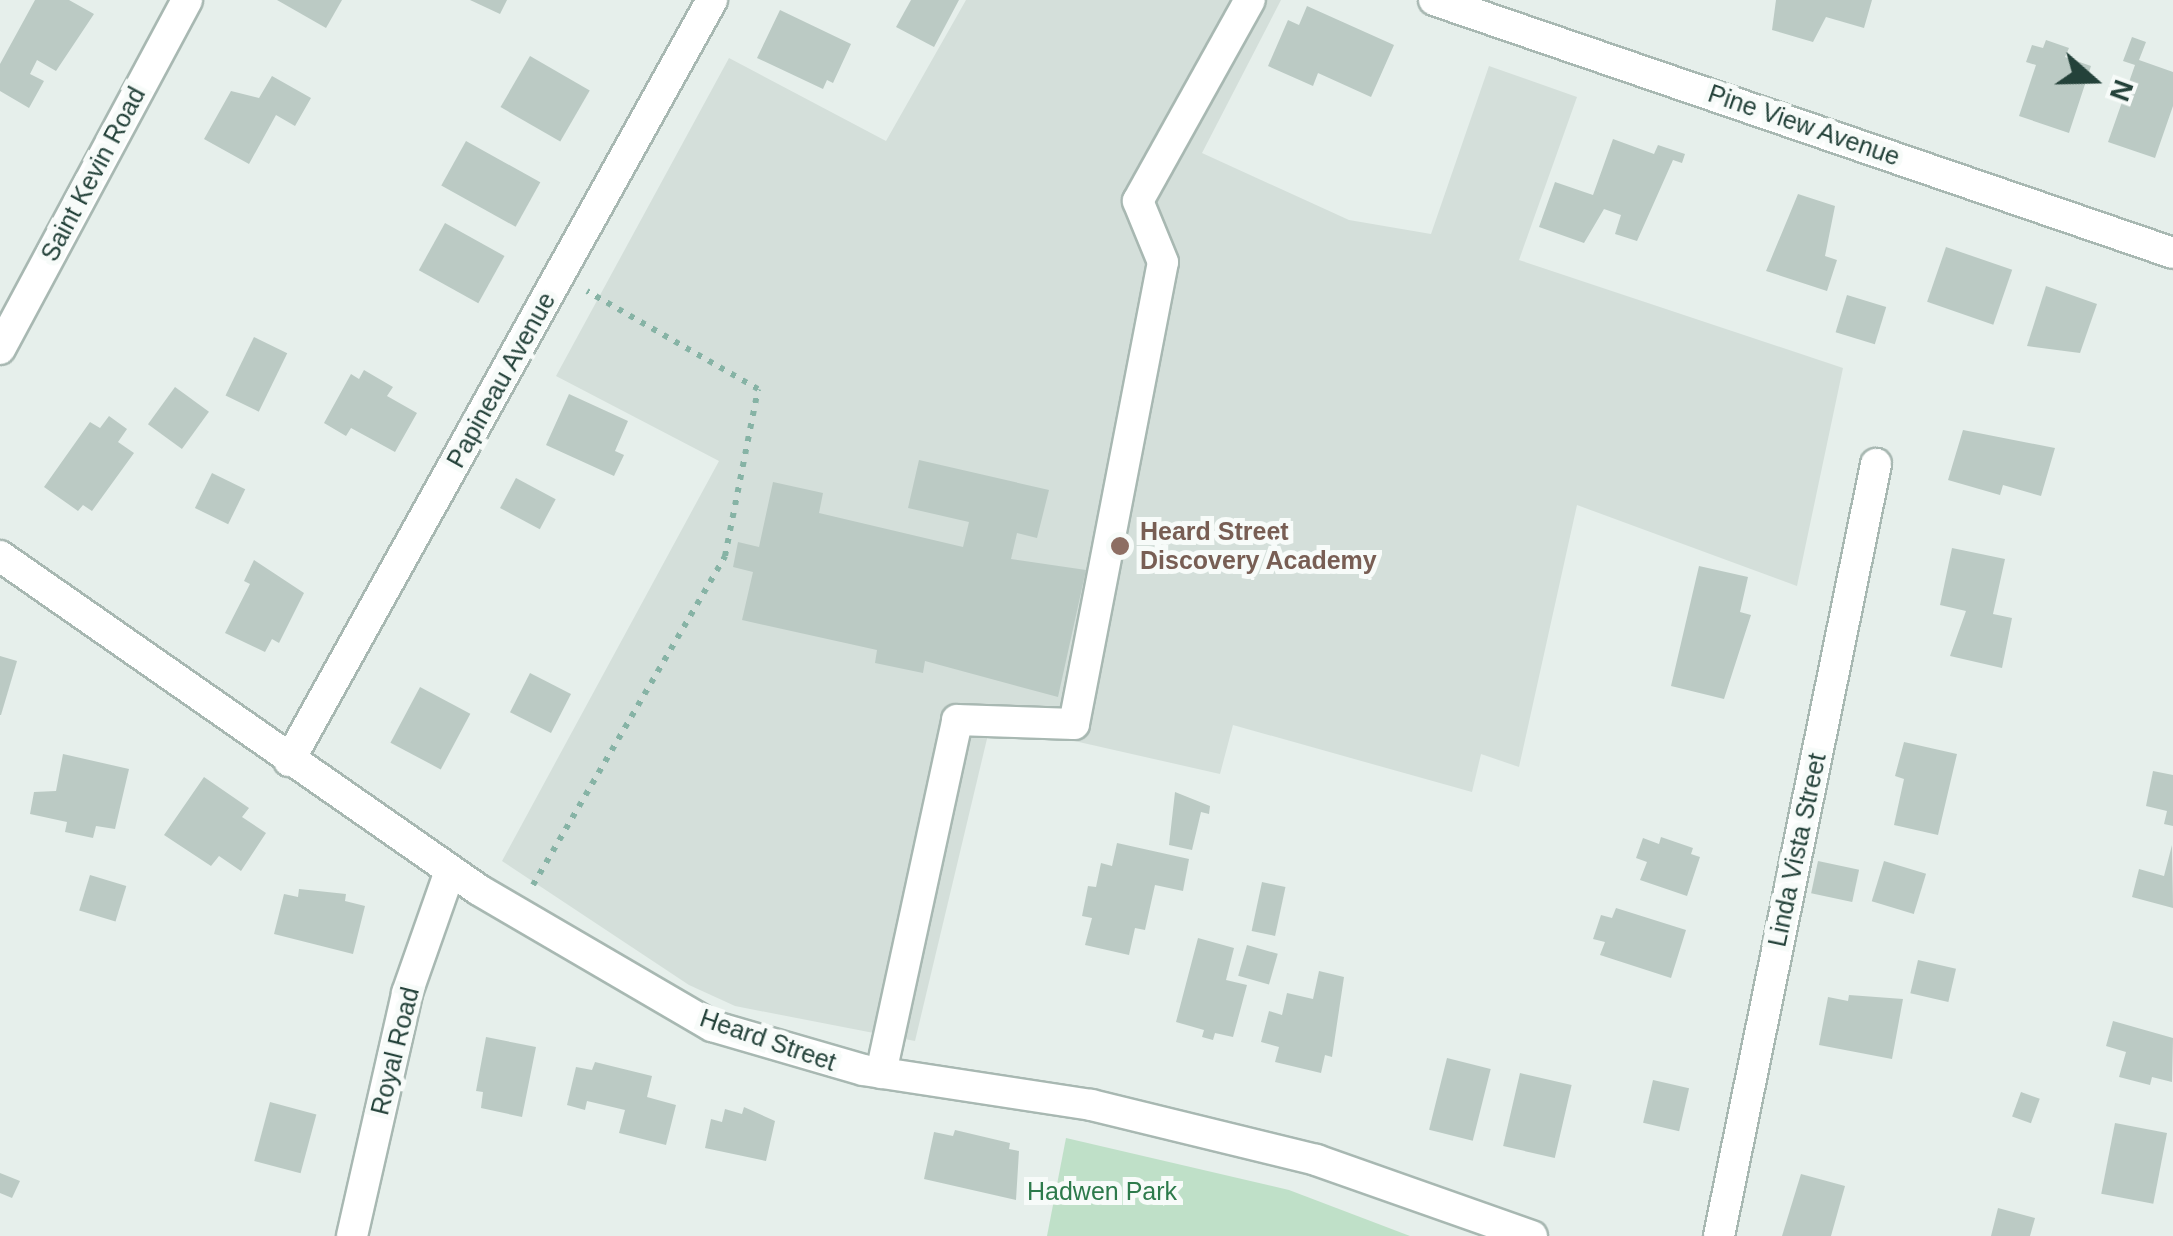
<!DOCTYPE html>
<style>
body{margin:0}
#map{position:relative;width:2173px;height:1236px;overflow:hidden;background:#e6efeb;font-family:Helvetica,sans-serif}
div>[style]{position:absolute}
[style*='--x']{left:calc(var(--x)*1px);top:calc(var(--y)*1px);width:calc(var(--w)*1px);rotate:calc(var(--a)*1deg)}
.built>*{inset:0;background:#d4dfda}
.green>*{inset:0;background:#bfe0c8}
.building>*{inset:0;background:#bbcac4;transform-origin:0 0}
.path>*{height:6px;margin-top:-3px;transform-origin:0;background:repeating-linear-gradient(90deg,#86b3a5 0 5px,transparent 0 13px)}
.roads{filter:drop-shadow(2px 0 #a8b8b2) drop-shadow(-2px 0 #a8b8b2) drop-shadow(0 2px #a8b8b2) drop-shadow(0 -2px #a8b8b2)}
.minor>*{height:30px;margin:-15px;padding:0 15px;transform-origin:15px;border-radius:15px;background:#fff}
.dots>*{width:28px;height:28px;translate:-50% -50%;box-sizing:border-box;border:5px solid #f7fbf9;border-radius:50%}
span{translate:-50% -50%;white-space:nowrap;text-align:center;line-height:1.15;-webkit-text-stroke:10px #f7fbf9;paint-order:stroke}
.street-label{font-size:25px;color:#24423a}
.education-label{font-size:25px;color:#785e54;font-weight:700}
.left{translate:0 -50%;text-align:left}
.park-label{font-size:25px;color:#2d7a4b}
.north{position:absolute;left:2043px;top:30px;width:100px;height:100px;-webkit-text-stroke:8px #f7fbf9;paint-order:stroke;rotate:110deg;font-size:28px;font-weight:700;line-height:40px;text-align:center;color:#24423a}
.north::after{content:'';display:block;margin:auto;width:35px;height:45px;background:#24423a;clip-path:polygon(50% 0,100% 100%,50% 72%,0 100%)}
</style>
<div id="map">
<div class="built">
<div style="clip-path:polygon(966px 0,1281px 0,1202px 153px,1349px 220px,1431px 234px,1489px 66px,1577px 97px,1519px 260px,1843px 368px,1797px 586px,1577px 505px,1519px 767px,1481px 754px,1472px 792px,1233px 725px,1220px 774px,991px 722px,915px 1041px,735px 1006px,689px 985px,502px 861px,719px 461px,556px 376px,729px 58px,886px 141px)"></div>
</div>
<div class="green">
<div style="clip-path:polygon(1066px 1138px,1289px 1190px,1410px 1236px,1047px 1236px)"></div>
</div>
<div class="building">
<div style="clip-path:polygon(35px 0,69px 0,94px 14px,56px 71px,37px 60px,30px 74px,44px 81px,29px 108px,0 91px,0 64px)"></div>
<div style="clip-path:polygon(277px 0,342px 0,326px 28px)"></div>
<div style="clip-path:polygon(470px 0,507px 0,500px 14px)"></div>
<div style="clip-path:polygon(911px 0,959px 0,934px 47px,896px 27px)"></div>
<div style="clip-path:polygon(1776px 0,1872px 0,1864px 28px,1826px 17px,1813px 42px,1772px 30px)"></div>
<div style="clip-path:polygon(1307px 6px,1394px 45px,1371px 97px,1318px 73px,1313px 86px,1268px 66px,1288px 20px,1299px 25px)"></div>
<div style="clip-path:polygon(780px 10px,851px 44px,833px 83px,827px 80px,823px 89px,757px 58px)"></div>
<div style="clip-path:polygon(2132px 37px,2146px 42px,2139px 60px,2173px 72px,2173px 106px,2155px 158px,2108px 142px,2135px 65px,2123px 61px)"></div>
<div style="clip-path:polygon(2046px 40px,2069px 48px,2065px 57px,2091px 66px,2069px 133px,2019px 116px,2036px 65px,2026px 62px,2032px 45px,2043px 48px)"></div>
<div style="left:530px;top:56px;width:69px;height:59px;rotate:30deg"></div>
<div style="clip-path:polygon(272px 76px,311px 98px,295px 126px,276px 115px,249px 164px,204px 139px,231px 91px,259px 98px)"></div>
<div style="clip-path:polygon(1613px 139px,1654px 154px,1658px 145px,1685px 154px,1682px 163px,1673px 160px,1637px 241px,1615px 234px,1621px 215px,1604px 209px,1584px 243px,1539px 227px,1555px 182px,1593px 195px)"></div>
<div style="left:466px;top:141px;width:85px;height:51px;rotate:29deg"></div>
<div style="clip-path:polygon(1798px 194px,1835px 206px,1825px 256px,1837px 260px,1827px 291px,1766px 271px)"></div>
<div style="left:445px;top:223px;width:68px;height:54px;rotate:29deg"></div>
<div style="left:1946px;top:247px;width:70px;height:58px;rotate:19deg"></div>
<div style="clip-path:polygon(2046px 286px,2097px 304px,2080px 353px,2027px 346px)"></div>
<div style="left:1847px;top:295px;width:41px;height:39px;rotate:17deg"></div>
<div style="left:254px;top:337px;width:37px;height:65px;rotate:26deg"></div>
<div style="clip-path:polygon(364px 370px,393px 387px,387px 396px,417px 413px,395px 452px,351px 428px,346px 436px,324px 423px,351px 374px,359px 379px)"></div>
<div style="left:175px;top:387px;width:42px;height:46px;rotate:36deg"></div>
<div style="clip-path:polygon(569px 394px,628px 421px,615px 451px,624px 455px,614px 476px,546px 445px)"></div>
<div style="clip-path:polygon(109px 416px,127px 429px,118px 442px,134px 453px,92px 511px,83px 505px,78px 511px,44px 487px,90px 422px,100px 428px)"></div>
<div style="clip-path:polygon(1963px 430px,2055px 448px,2041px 496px,2003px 485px,2000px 495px,1948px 480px)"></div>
<div style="clip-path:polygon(919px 460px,1049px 490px,1037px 538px,1017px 533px,1011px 559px,1086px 570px,1058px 697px,925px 661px,923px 673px,875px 663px,877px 650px,742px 620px,753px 572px,733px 567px,738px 542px,759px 547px,773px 482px,823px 493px,819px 513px,963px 547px,969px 522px,908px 508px)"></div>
<div style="left:212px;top:473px;width:37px;height:39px;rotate:26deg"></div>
<div style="left:516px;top:478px;width:45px;height:34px;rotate:28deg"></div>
<div style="clip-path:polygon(1952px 548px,2005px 559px,1993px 614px,2012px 618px,2002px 668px,1950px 656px,1966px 611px,1940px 605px)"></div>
<div style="clip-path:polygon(254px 560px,304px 593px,279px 643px,272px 639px,265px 652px,225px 633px,250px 584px,244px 581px)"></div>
<div style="clip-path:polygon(1699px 566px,1748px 577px,1740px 612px,1751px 615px,1724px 699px,1671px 686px)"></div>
<div style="clip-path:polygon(0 656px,17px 661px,1px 715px,0 715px)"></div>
<div style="left:530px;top:673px;width:46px;height:44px;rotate:27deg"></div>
<div style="left:420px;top:687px;width:57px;height:63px;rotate:28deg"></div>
<div style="clip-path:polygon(1904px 742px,1957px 754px,1938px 835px,1894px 825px,1904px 779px,1895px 776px)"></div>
<div style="clip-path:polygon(63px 754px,129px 769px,115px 829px,96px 826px,93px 838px,65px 832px,67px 822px,30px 814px,34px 792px,56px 791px)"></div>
<div style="clip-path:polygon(2153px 771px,2173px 775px,2173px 826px,2164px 824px,2167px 811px,2146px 806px)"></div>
<div style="clip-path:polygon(204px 777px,249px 808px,242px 817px,266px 833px,241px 871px,219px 856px,211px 866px,164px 835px)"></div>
<div style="clip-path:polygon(1175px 792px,1210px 806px,1209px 814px,1201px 812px,1192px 850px,1169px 845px)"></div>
<div style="clip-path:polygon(1661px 837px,1693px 848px,1691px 854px,1700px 857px,1687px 896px,1640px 880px,1647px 862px,1636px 858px,1643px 838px,1659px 844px)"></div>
<div style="clip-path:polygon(1117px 843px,1189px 859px,1183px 891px,1155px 885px,1145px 930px,1135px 928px,1129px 955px,1085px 945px,1092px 918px,1082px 916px,1088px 886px,1096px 887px,1101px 863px,1112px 866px)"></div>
<div style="clip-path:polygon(2172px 845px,2173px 908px,2132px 897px,2139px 869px,2164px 876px)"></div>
<div style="left:1818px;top:861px;width:42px;height:33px;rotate:12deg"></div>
<div style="left:1884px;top:861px;width:44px;height:42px;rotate:17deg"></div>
<div style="left:90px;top:875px;width:38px;height:37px;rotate:17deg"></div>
<div style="left:1262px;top:882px;width:24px;height:50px;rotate:12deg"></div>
<div style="clip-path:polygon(299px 889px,346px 894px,345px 901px,365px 906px,353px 954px,274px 934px,284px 894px,298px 897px)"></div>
<div style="clip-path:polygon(1616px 908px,1686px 930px,1671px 978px,1600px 955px,1605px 942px,1593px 939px,1601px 915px,1612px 918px)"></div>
<div style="clip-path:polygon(1198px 938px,1234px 948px,1226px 980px,1247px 985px,1233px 1037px,1215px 1033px,1213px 1040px,1202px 1037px,1204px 1030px,1176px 1022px)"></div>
<div style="left:1247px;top:945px;width:32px;height:32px;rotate:16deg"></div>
<div style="left:1918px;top:960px;width:39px;height:34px;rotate:13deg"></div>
<div style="clip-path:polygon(1319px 971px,1344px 977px,1332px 1057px,1325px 1055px,1321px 1073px,1275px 1062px,1279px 1047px,1261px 1042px,1269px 1011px,1282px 1015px,1287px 993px,1313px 999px)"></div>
<div style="clip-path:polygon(1849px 995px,1903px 999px,1892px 1059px,1819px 1045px,1828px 997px,1848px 1001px)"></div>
<div style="clip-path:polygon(2113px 1021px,2173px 1038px,2172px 1082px,2152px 1077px,2150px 1085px,2119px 1077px,2126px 1052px,2106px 1046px)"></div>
<div style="clip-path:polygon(486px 1037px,536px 1047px,522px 1117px,481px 1108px,483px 1092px,476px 1091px)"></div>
<div style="left:1447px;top:1058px;width:45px;height:74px;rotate:14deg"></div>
<div style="clip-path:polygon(595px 1062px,652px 1076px,647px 1097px,676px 1105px,666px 1145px,619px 1133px,625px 1110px,587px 1101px,585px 1110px,567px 1105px,576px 1067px,592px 1070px)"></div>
<div style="left:1520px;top:1073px;width:53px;height:75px;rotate:13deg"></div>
<div style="left:1653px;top:1080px;width:37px;height:44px;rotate:13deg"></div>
<div style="left:2021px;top:1092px;width:20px;height:26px;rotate:20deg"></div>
<div style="left:270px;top:1102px;width:48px;height:61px;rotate:15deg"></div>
<div style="clip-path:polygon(744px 1107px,775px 1121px,766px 1161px,705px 1148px,711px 1119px,722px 1122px,725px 1109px,742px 1114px)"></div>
<div style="left:2115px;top:1123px;width:53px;height:72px;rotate:11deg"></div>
<div style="clip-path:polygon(955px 1130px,1010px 1143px,1009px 1149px,1019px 1151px,1016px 1200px,924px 1179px,934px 1132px,953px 1136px)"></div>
<div style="clip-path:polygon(0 1173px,20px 1181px,12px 1198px,0 1193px)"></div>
<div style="clip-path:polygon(1801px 1174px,1845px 1186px,1831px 1236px,1782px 1236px)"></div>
<div style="clip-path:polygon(1998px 1208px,2035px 1218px,2030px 1236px,1991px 1236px)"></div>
</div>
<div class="path">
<div style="--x:533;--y:885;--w:381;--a:-59.7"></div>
<div style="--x:725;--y:556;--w:170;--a:-78.8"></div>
<div style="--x:758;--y:389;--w:197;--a:-150.2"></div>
</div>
<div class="roads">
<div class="minor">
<div style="--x:1434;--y:0;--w:781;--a:18.9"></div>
<div style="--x:0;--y:349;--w:396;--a:-61.8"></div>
<div style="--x:0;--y:556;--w:584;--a:34.89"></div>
<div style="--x:479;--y:890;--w:270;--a:30.3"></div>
<div style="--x:712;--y:1026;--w:157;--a:16.2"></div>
<div style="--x:863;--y:1070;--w:231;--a:8.7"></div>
<div style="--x:1091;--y:1105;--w:232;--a:13.7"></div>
<div style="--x:1316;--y:1160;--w:229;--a:19.4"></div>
<div style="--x:289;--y:761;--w:871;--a:-60.93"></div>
<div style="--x:881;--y:1073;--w:361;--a:-77.8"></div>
<div style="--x:957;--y:720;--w:117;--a:2"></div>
<div style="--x:1074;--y:724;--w:470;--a:-79.1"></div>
<div style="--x:1163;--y:262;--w:66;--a:-112.3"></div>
<div style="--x:1138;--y:201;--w:230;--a:-60.9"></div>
<div style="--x:352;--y:1236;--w:249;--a:-77.2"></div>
<div style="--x:407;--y:993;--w:129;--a:-70.6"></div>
<div style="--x:1719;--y:1236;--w:788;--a:-78.5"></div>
</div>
</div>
<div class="dots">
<div style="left:1120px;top:546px;background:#8d6e63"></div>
</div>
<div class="street-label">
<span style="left:1804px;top:125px;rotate:19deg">Pine View Avenue</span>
<span style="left:93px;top:174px;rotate:-62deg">Saint Kevin Road</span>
<span style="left:501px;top:380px;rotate:-61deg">Papineau Avenue</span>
<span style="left:1797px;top:850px;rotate:-78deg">Linda Vista Street</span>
<span style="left:768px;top:1040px;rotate:19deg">Heard Street</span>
<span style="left:395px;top:1051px;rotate:-76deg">Royal Road</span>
</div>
<div class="education-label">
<span class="left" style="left:1140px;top:546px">Heard Street<br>Discovery Academy</span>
</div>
<div class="park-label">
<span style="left:1102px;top:1191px">Hadwen Park</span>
</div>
<div class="north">N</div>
</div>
